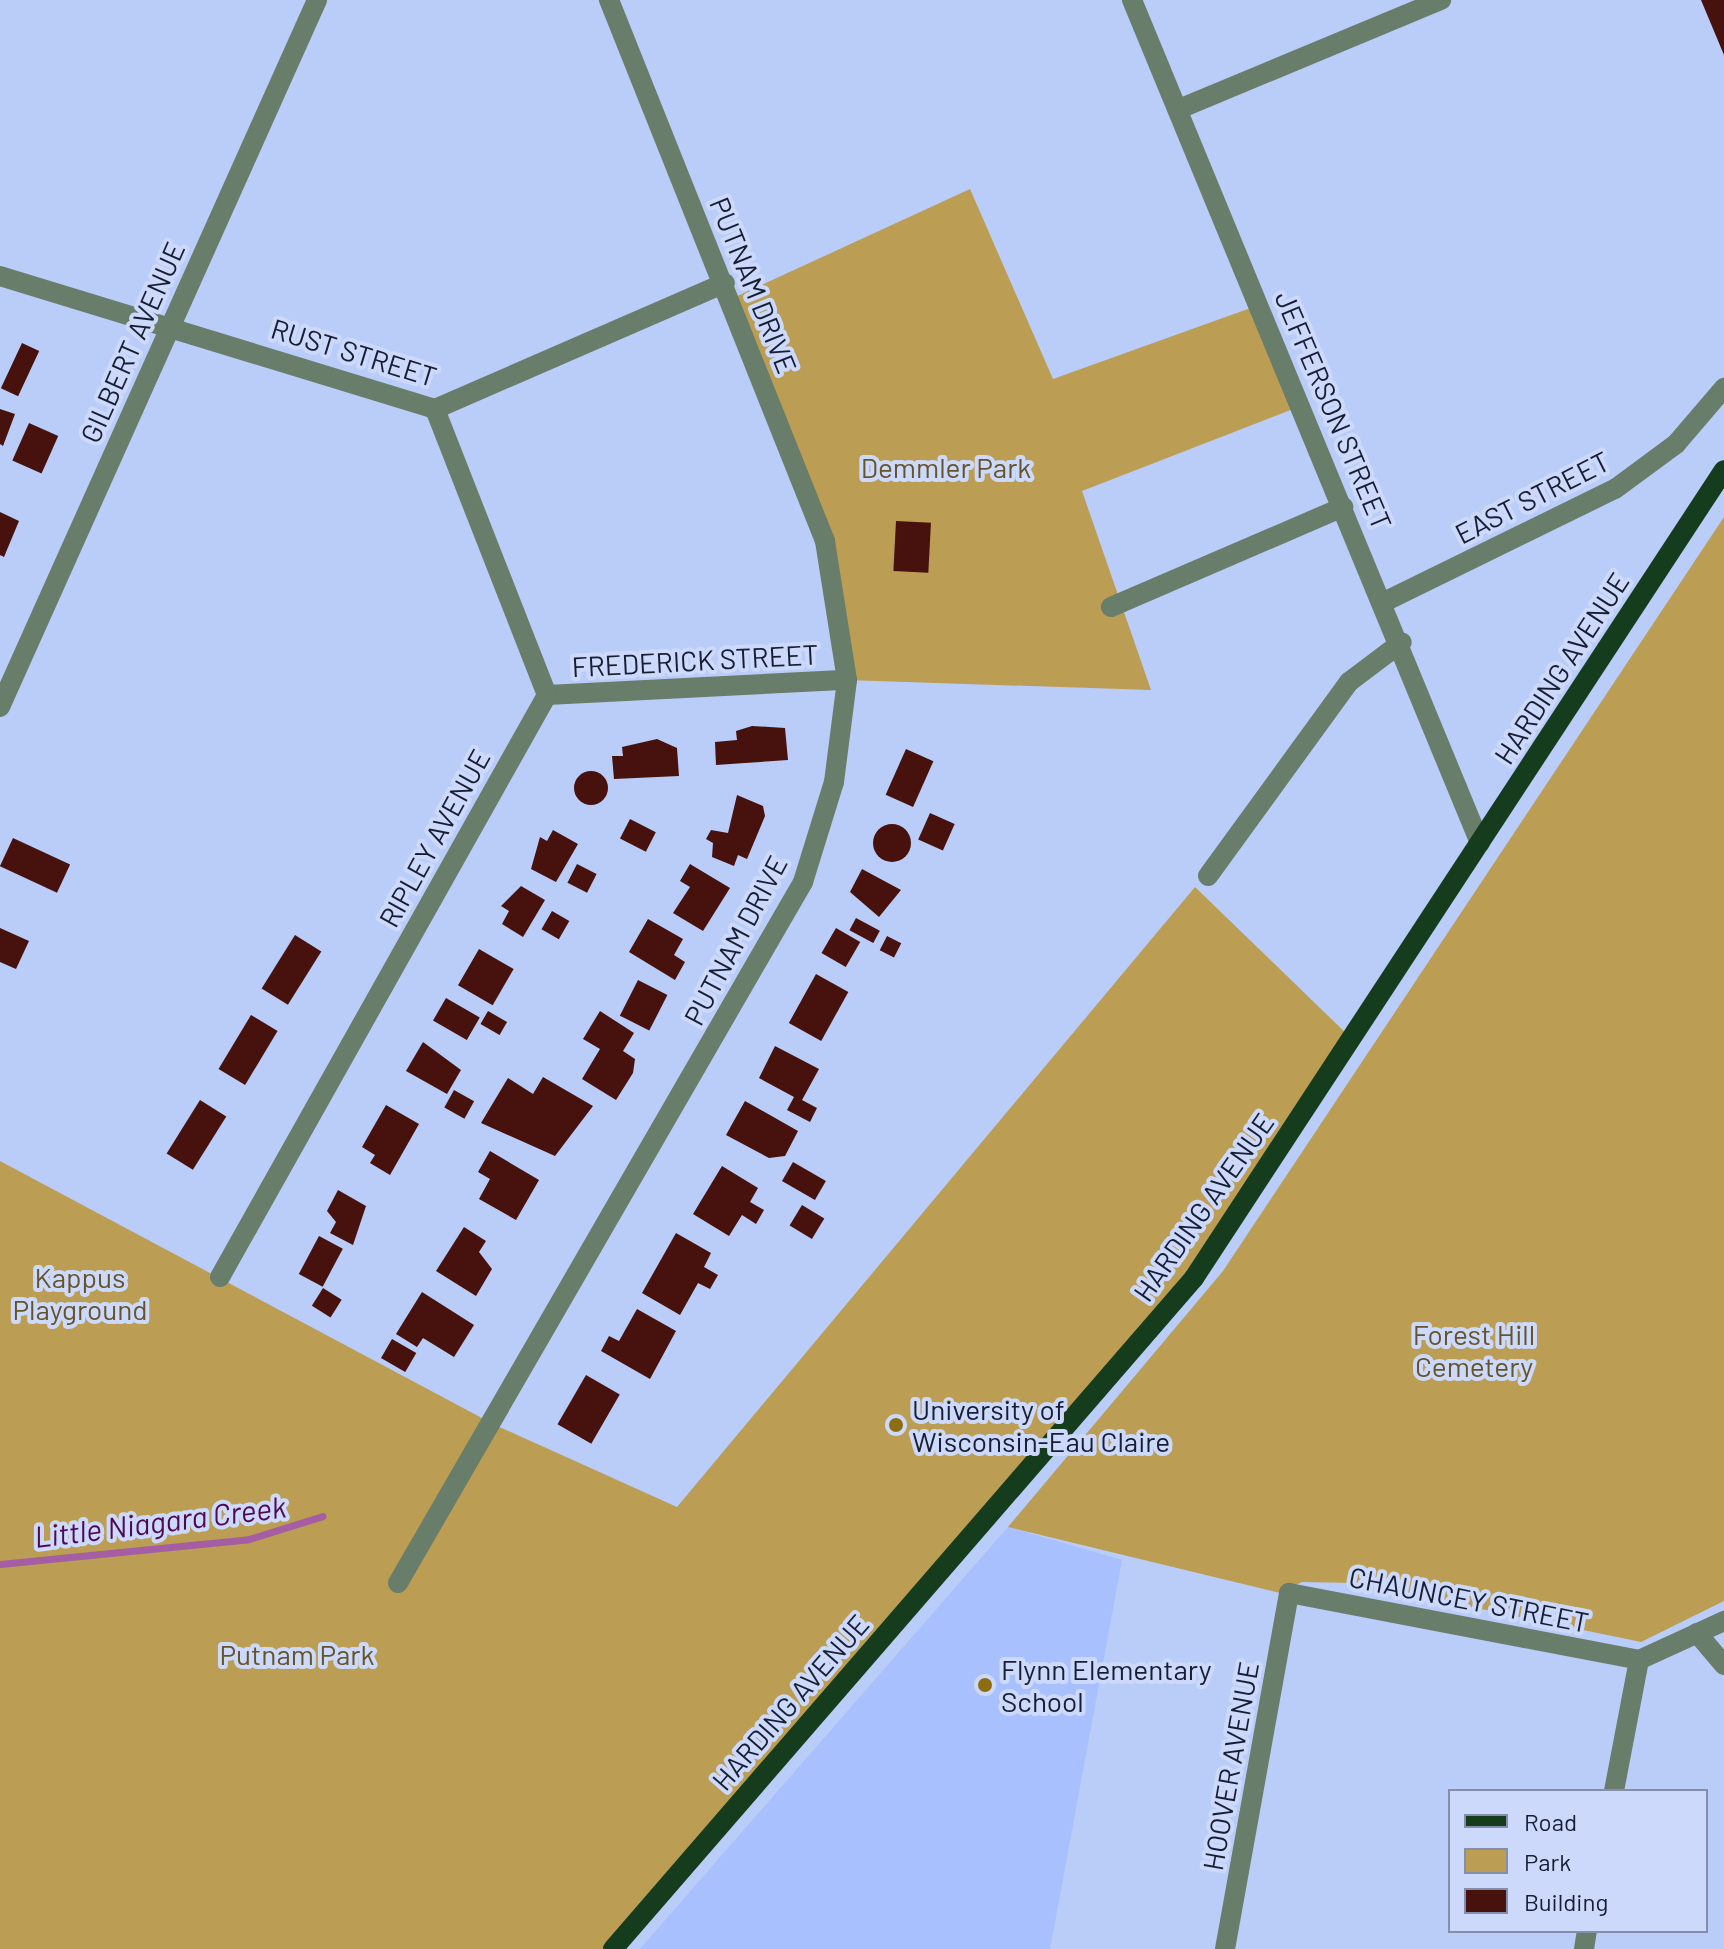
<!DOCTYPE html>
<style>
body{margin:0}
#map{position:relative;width:1724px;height:1949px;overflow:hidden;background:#baccf8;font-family:Barlow,sans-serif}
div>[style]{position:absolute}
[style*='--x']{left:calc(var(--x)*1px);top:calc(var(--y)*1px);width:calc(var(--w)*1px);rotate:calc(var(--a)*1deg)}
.built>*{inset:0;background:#a8c0fd}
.green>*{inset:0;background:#bb9e53}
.stream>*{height:7px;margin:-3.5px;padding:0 3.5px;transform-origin:3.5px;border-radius:3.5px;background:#a55da4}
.building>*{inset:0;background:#47120e;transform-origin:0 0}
.round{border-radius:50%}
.minor>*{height:20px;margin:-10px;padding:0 10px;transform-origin:10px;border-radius:10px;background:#687d6a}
.major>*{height:20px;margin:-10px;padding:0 10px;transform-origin:10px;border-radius:10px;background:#153c1d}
.dots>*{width:22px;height:22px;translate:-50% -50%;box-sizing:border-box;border:4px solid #ccd9fb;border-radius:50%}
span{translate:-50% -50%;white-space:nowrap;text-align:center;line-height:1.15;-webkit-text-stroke:8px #ccd9fb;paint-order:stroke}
.street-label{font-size:28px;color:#171e33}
.park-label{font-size:28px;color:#665429}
.poi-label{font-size:28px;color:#171e33}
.left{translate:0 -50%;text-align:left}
.water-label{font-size:30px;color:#500950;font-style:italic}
.legend{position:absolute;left:1448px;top:1789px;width:260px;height:144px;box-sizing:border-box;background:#ccd9fb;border:2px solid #848eab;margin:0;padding:10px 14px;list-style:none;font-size:24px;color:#171e33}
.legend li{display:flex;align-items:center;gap:16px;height:40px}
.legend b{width:40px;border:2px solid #848eab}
</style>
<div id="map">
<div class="built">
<div style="clip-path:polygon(1008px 1527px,1122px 1560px,1050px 1949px,640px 1949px)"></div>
</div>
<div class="green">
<div style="clip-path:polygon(970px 189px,1053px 379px,1259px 305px,1301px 406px,1082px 491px,1151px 690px,847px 680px,825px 541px,731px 299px)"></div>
<div style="clip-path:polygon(1724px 517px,1724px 1601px,1641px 1642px,1356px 1583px,1302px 1582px,1280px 1593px,1008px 1527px,1223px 1271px)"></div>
<div style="clip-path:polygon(1195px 887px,1352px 1039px,1194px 1278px,613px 1949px,0 1949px,0 1161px,495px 1425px,677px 1507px)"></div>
</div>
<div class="stream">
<div style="--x:0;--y:1564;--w:250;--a:-5.7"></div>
<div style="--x:249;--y:1539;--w:77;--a:-17.3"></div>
</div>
<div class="building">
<div style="clip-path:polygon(1701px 0,1724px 0,1724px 55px)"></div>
<div style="left:22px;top:343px;width:19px;height:50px;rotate:25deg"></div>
<div style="clip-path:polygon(0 409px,15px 414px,3px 446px,0 444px)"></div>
<div style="left:29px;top:423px;width:32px;height:41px;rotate:24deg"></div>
<div style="clip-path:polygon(0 512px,19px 521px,4px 557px,0 555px)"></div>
<div style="left:896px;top:521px;width:35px;height:50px;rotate:3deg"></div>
<div style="clip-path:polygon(752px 726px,785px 728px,788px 760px,716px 765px,715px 742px,737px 740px,736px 731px)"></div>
<div style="clip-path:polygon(657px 739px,677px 748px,679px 776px,614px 779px,612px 756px,623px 756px,622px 747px)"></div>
<div style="left:906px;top:749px;width:30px;height:50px;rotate:24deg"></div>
<div class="round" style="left:574px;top:771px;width:34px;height:34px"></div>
<div style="clip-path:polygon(737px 795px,763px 806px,765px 816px,747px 859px,738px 855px,734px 866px,712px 857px,713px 843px,706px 839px,711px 830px,728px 833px)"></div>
<div style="left:930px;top:813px;width:27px;height:29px;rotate:24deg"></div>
<div style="left:630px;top:819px;width:29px;height:22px;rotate:27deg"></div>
<div class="round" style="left:873px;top:824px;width:38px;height:38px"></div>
<div style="clip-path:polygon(553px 830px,578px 844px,556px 882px,531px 869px,540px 837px,547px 841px)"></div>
<div style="left:13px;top:838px;width:63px;height:31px;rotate:25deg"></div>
<div style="left:577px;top:864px;width:22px;height:21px;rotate:27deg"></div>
<div style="clip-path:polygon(690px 864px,730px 888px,703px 931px,673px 913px,690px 887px,680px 881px)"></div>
<div style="clip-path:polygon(862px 869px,901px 890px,879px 917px,850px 892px)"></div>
<div style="clip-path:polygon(521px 886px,545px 900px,523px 937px,502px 924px,509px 911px,501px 906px)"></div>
<div style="left:552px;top:911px;width:20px;height:21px;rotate:30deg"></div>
<div style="left:856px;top:918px;width:27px;height:14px;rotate:28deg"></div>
<div style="clip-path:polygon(648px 919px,683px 939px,674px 955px,685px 962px,675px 980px,629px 952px)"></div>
<div style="clip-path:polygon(0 928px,29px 941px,16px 969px,0 962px)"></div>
<div style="left:836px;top:928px;width:28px;height:29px;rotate:30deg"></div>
<div style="left:295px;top:935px;width:31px;height:63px;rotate:32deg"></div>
<div style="left:887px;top:936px;width:16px;height:16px;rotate:27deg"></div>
<div style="left:479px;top:949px;width:40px;height:42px;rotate:30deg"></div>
<div style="left:816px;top:974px;width:37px;height:56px;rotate:29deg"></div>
<div style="left:638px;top:980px;width:33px;height:40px;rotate:27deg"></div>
<div style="left:446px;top:998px;width:39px;height:26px;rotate:30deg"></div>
<div style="left:488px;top:1011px;width:22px;height:15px;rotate:30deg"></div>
<div style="clip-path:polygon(600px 1011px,634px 1033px,623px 1051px,635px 1059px,633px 1073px,616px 1100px,582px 1079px,600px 1049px,583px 1039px)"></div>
<div style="left:251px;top:1015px;width:31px;height:63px;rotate:31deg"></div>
<div style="clip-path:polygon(423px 1042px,461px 1070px,447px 1094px,406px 1071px)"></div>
<div style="clip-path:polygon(775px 1046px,819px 1069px,802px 1100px,817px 1108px,810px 1122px,787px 1110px,794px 1097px,759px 1078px)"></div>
<div style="clip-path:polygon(543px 1077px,593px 1106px,555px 1156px,481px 1123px,508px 1078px,533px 1094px)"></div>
<div style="left:454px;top:1090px;width:23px;height:20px;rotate:29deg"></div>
<div style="left:200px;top:1100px;width:31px;height:63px;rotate:32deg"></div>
<div style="clip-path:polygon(745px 1101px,798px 1131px,785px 1156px,769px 1158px,726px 1135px)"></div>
<div style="clip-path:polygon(386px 1105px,419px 1124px,390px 1175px,370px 1163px,375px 1155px,362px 1147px)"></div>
<div style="clip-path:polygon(490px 1151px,539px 1180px,516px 1220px,479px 1199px,490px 1179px,478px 1172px)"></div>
<div style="left:793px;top:1162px;width:38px;height:22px;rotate:30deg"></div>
<div style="clip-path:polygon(722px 1166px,758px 1188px,750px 1202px,764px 1210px,756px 1224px,742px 1215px,729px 1236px,693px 1214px)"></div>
<div style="clip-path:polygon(338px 1190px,366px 1206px,353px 1245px,330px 1233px,336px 1222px,327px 1211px)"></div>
<div style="left:802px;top:1205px;width:26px;height:24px;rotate:31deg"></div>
<div style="clip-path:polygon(464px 1227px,486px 1241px,479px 1252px,492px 1269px,476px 1296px,436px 1271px)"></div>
<div style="clip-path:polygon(676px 1233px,711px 1253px,704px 1267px,718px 1275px,710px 1289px,698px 1283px,680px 1315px,642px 1293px)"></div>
<div style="left:319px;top:1236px;width:27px;height:43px;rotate:28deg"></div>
<div style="left:323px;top:1288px;width:22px;height:21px;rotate:32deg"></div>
<div style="clip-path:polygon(422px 1292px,474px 1325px,454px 1357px,423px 1338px,417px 1347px,396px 1334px)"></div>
<div style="clip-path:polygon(637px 1309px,676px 1331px,650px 1379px,601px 1351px,609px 1336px,619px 1341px)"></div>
<div style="left:392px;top:1339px;width:28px;height:22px;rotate:30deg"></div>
<div style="left:586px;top:1375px;width:39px;height:57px;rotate:30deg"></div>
</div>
<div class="minor">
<div style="--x:1132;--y:0;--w:912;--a:67.57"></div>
<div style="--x:1179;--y:109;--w:284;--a:-22.6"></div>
<div style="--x:0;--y:276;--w:455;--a:17"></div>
<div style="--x:435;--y:409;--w:316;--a:-23.5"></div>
<div style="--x:1386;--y:601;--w:255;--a:-26.1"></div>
<div style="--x:1615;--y:489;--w:76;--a:-36.4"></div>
<div style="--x:1676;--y:444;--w:74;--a:-49.4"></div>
<div style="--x:1111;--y:607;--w:253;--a:-23.3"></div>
<div style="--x:547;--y:695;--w:300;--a:-2.9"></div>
<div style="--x:0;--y:707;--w:775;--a:-65.85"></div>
<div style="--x:1208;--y:876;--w:240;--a:-54"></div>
<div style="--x:1349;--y:682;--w:66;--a:-37"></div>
<div style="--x:220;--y:1277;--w:668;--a:-60.67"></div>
<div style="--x:547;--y:695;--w:307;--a:-111.4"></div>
<div style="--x:398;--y:1583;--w:810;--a:-59.98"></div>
<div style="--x:803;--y:882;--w:105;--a:-72.8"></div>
<div style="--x:834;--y:782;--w:103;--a:-82.7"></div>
<div style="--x:847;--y:680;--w:141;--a:-99"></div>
<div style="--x:825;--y:541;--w:583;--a:-111.76"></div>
<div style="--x:1697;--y:1633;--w:42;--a:49.8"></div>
<div style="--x:1639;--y:1660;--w:94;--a:-24.6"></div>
<div style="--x:1614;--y:1791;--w:133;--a:-79.2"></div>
<div style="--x:1225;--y:1949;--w:362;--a:-79.8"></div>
<div style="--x:1289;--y:1593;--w:356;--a:10.8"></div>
<div style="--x:1584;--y:1949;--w:18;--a:-81"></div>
</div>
<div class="major">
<div style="--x:613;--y:1949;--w:888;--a:-49.11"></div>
<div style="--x:1194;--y:1278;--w:966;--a:-56.74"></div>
</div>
<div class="dots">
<div style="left:896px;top:1425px;background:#8c6d0f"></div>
<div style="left:985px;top:1685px;background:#8c6d0f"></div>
</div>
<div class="street-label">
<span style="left:754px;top:285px;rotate:68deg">PUTNAM DRIVE</span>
<span style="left:132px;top:342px;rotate:-66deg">GILBERT AVENUE</span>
<span style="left:354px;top:352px;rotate:17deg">RUST STREET</span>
<span style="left:1334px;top:410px;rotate:67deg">JEFFERSON STREET</span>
<span style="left:1532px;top:497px;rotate:-27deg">EAST STREET</span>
<span style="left:695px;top:660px;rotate:-3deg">FREDERICK STREET</span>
<span style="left:1561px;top:668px;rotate:-57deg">HARDING AVENUE</span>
<span style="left:434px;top:838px;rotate:-61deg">RIPLEY AVENUE</span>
<span style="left:735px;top:940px;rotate:-62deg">PUTNAM DRIVE</span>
<span style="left:1203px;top:1207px;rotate:-55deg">HARDING AVENUE</span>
<span style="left:1469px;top:1599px;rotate:11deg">CHAUNCEY STREET</span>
<span style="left:790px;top:1702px;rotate:-49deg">HARDING AVENUE</span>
<span style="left:1230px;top:1766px;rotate:-80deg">HOOVER AVENUE</span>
</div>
<div class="park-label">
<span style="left:946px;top:467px">Demmler Park</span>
<span style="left:80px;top:1293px">Kappus<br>Playground</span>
<span style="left:1474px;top:1350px">Forest Hill<br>Cemetery</span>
<span style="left:297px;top:1654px">Putnam Park</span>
</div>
<div class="poi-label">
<span class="left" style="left:912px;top:1425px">University of<br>Wisconsin-Eau Claire</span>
<span class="left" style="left:1001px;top:1685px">Flynn Elementary<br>School</span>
</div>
<div class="water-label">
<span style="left:160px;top:1521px;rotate:-7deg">Little Niagara Creek</span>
</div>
<ul class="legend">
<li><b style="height:10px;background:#153c1d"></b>Road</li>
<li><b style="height:22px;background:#bb9e53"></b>Park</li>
<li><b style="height:22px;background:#47120e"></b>Building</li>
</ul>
</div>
